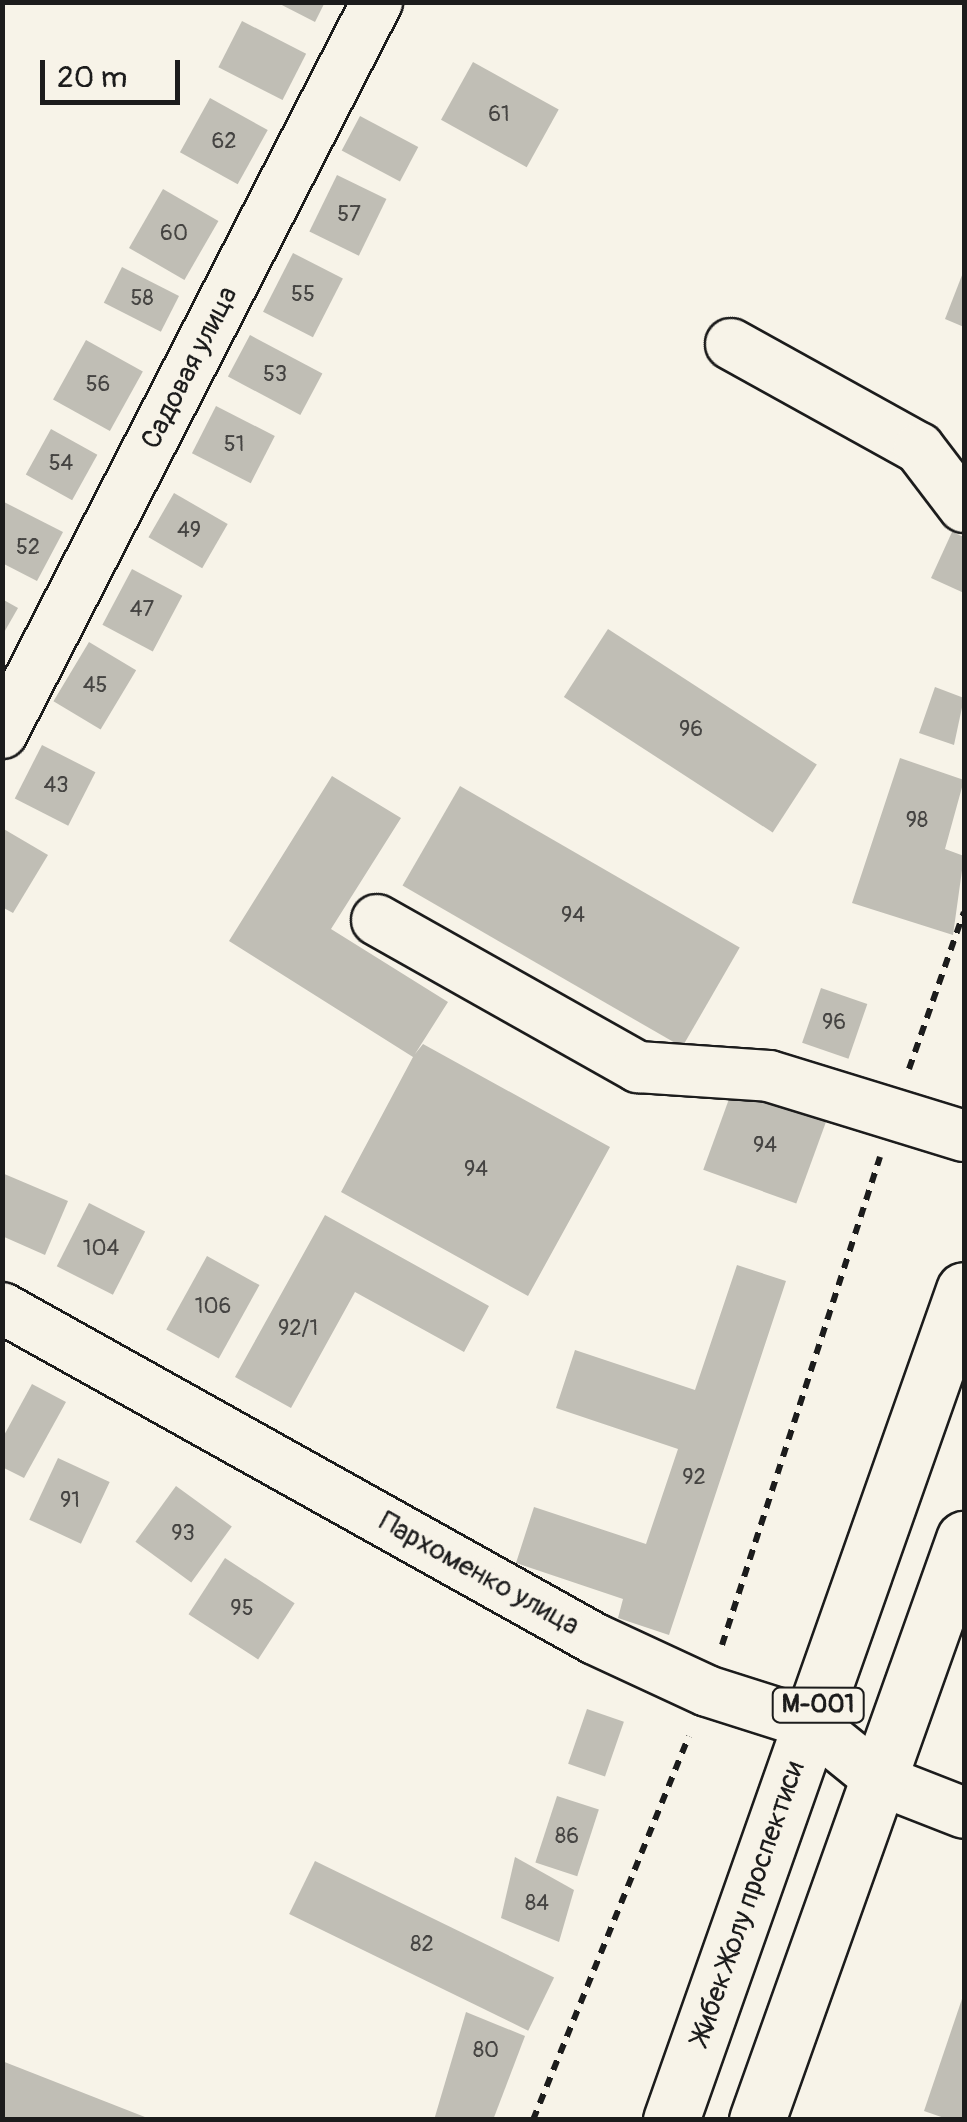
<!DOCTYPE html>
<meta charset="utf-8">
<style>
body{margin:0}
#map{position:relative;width:967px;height:2122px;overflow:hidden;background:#f7f3e8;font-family:Pangolin,sans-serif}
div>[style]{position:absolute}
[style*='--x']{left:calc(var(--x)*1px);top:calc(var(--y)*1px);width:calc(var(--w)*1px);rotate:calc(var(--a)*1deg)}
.building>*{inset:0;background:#c0beb5;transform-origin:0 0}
.path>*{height:6px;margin-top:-3px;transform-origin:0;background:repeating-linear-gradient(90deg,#1c1c1c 0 10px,transparent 0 18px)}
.roads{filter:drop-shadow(2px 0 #1c1c1c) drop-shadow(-2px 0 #1c1c1c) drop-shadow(0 2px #1c1c1c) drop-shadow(0 -2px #1c1c1c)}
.minor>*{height:50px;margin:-25px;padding:0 25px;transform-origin:25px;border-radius:25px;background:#f7f3e8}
.major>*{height:55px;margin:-27.5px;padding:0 27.5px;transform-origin:27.5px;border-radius:27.5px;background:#f7f3e8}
span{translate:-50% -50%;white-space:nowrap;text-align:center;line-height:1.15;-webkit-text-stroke:10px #f7f3e8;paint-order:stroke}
.number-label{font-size:22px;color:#454442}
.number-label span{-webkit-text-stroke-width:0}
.shield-label span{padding:2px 8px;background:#f7f3e8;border:2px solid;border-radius:8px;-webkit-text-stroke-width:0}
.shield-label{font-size:25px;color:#1c1c1c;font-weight:700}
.street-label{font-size:28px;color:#1c1c1c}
.frame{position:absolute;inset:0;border:5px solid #1c1c1c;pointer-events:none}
.scale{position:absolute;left:40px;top:60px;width:140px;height:45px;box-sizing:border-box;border:5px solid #1c1c1c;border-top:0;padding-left:12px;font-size:30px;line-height:35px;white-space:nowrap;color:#1c1c1c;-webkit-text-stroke:8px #f7f3e8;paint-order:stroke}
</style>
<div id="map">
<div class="building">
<div style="clip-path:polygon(276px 2px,325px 2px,315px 22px)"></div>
<div style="left:242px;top:21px;width:72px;height:52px;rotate:27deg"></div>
<div style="left:473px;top:62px;width:98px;height:66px;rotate:29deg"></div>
<div style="left:210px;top:98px;width:66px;height:62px;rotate:29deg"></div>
<div style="left:360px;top:116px;width:66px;height:39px;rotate:28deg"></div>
<div style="left:337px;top:175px;width:55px;height:63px;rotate:26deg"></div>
<div style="left:163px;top:189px;width:64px;height:68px;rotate:30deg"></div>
<div style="left:293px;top:253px;width:56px;height:66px;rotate:27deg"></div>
<div style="left:122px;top:267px;width:64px;height:40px;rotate:27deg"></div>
<div style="clip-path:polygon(964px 270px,964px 327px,945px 319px)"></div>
<div style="left:250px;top:335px;width:82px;height:47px;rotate:28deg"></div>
<div style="left:86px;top:340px;width:65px;height:68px;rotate:29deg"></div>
<div style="left:216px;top:406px;width:66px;height:53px;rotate:27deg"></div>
<div style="left:51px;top:429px;width:53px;height:52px;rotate:29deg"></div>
<div style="left:174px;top:493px;width:62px;height:51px;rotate:30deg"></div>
<div style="clip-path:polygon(4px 502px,63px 532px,37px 581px,2px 563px)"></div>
<div style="clip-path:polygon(952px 532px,964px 537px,964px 593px,931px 578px)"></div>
<div style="left:132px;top:569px;width:57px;height:63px;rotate:28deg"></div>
<div style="clip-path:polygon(2px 599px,18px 608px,2px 636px)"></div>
<div style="left:608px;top:629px;width:249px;height:81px;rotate:33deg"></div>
<div style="left:89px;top:642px;width:55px;height:69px;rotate:31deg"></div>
<div style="clip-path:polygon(935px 687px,964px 698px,954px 745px,919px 733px)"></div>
<div style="left:42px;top:745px;width:60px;height:60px;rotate:27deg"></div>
<div style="clip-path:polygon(900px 758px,964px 780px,945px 849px,964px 856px,953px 935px,852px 903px)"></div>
<div style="clip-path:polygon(332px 776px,401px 818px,331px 929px,448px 1002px,415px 1054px,423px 1044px,610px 1147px,528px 1296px,341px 1192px,413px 1057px,229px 941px)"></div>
<div style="left:460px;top:786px;width:323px;height:115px;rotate:30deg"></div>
<div style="clip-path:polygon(2px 828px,48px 855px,13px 913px,2px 907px)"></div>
<div style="left:821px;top:988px;width:49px;height:58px;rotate:19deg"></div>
<div style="left:733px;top:1088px;width:99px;height:87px;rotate:20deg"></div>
<div style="clip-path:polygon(2px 1173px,68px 1201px,45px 1255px,2px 1236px)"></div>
<div style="left:89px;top:1203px;width:63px;height:71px;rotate:27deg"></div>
<div style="clip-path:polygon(325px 1215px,489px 1306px,464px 1352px,355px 1292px,291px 1408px,235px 1377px)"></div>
<div style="left:207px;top:1256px;width:60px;height:84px;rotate:29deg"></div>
<div style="clip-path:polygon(737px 1265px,786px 1281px,669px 1635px,618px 1618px,623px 1599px,516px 1563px,534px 1507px,646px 1544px,678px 1449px,556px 1408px,575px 1350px,695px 1390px)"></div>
<div style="clip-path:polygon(32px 1384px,66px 1402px,24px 1478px,2px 1467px,2px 1439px)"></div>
<div style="left:58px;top:1458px;width:57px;height:68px;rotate:25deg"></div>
<div style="left:176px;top:1486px;width:69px;height:69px;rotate:36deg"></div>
<div style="left:225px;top:1558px;width:83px;height:67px;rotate:33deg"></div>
<div style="left:587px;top:1709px;width:39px;height:58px;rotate:19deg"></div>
<div style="left:557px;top:1796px;width:44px;height:70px;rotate:18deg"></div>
<div style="clip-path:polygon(515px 1857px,574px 1890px,559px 1942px,501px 1918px)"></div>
<div style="left:315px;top:1861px;width:266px;height:59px;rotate:26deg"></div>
<div style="clip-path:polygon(964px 1993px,964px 2120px,950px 2120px,924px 2111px)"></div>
<div style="clip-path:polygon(466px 2012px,525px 2036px,493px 2120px,434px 2120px)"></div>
<div style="clip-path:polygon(2px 2061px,150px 2119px,150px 2120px,2px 2120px)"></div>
</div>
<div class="path">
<div style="--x:909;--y:1069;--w:166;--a:-70.7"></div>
<div style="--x:722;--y:1645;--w:513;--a:-72.06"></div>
<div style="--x:533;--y:2120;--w:414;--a:-67.9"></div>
</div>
<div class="roads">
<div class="minor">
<div style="--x:731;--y:344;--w:215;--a:29"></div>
<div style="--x:919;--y:448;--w:74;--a:52.7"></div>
<div style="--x:2;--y:733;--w:822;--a:-62.84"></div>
<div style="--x:377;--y:920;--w:300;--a:29.4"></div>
<div style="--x:638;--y:1067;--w:131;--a:3.9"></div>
<div style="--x:769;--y:1076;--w:204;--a:17.1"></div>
<div style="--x:2;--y:1308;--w:679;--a:29.17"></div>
<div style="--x:595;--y:1639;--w:123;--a:24.9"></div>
<div style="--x:707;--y:1691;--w:109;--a:17.6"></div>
<div style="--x:811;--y:1724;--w:89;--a:39.1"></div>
<div style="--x:880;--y:1780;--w:90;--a:21.4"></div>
</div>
<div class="major">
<div style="--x:671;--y:2120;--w:880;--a:-70.56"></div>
<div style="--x:757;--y:2120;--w:617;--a:-70.39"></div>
</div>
</div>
<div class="number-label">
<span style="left:499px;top:115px">61</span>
<span style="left:224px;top:142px">62</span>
<span style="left:349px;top:215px">57</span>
<span style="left:174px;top:234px">60</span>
<span style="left:303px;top:295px">55</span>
<span style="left:142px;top:299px">58</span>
<span style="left:275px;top:375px">53</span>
<span style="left:98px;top:385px">56</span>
<span style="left:234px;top:445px">51</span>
<span style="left:61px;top:464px">54</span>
<span style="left:189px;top:531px">49</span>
<span style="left:28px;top:548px">52</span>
<span style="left:142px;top:610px">47</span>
<span style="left:95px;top:686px">45</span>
<span style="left:691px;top:730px">96</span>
<span style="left:56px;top:786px">43</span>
<span style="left:917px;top:821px">98</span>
<span style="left:573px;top:916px">94</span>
<span style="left:834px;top:1023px">96</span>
<span style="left:765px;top:1146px">94</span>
<span style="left:476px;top:1170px">94</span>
<span style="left:101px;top:1249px">104</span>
<span style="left:213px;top:1307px">106</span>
<span style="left:298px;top:1329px">92/1</span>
<span style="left:694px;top:1478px">92</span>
<span style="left:70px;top:1501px">91</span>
<span style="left:183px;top:1534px">93</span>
<span style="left:242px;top:1609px">95</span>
<span style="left:567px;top:1837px">86</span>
<span style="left:537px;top:1904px">84</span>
<span style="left:422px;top:1945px">82</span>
<span style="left:486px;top:2051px">80</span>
</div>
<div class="shield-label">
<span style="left:818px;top:1705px">М-001</span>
</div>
<div class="street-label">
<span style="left:190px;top:368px;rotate:-63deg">Садовая улица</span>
<span style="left:479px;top:1574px;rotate:29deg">Пархоменко улица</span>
<span style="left:748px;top:1903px;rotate:-71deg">Жибек Жолу проспектиси</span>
</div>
<div class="frame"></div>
<div class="scale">20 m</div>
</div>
